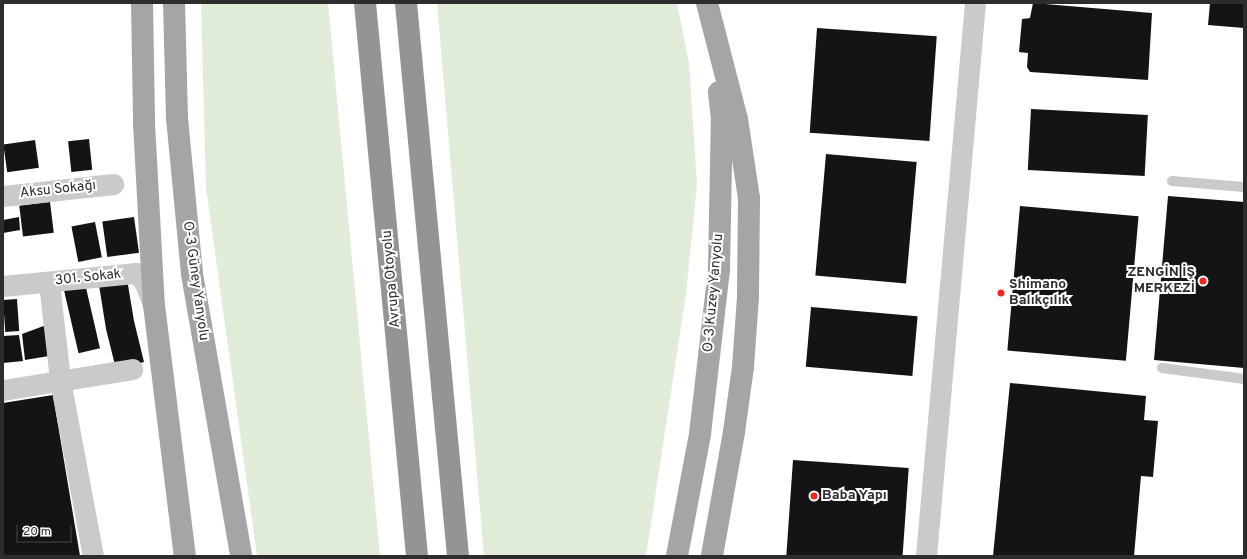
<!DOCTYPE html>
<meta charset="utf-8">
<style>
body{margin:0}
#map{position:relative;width:1247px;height:559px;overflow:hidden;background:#fff;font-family:Overpass,sans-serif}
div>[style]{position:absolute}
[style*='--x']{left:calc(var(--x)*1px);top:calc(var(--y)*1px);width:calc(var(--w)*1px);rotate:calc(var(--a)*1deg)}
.green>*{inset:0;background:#e1ecd8}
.building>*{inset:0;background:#141414;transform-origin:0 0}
.service>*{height:10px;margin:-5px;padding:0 5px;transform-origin:5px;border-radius:5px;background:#cacaca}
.minor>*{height:21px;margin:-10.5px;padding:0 10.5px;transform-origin:10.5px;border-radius:10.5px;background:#cacaca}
.primary>*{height:22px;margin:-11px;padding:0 11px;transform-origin:11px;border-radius:11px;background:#a5a5a5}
.motorway>*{height:22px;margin:-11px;padding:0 11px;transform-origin:11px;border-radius:11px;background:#949494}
.dots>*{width:11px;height:11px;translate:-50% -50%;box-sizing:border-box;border:2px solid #fff;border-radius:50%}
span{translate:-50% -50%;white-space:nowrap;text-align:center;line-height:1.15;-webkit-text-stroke:4px #fff;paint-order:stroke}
.street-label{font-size:14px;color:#2d2d2d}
.poi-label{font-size:14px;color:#2d2d2d;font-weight:700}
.right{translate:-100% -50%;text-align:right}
.left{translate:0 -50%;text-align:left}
.frame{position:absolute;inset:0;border:4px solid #2d2d2d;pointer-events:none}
.scale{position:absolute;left:16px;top:525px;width:56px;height:18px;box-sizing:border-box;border:2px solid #2d2d2d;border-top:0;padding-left:5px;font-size:12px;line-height:14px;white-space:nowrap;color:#2d2d2d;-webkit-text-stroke:3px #fff;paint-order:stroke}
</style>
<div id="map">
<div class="green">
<div style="clip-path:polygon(201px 3px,328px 3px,380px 556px,257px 556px,206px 187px)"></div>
<div style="clip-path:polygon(437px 3px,677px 3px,689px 63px,697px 184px,686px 294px,646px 556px,484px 556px)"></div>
</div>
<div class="building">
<div style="clip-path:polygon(1033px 3px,1152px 13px,1148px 80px,1030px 72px,1027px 67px,1028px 53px,1019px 52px,1022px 19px,1030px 18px)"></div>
<div style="clip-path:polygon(1210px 3px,1244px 3px,1244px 28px,1208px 25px)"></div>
<div style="left:817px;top:28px;width:120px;height:105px;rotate:4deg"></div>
<div style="left:1031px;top:109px;width:117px;height:61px;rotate:3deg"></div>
<div style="left:89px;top:139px;width:31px;height:21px;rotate:84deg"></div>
<div style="left:35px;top:140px;width:28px;height:32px;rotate:82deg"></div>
<div style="left:826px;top:154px;width:91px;height:122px;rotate:5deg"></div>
<div style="clip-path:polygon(1168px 196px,1244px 202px,1244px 368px,1154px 360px)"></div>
<div style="left:50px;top:202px;width:31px;height:31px;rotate:83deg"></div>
<div style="left:1020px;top:206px;width:119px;height:145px;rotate:5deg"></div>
<div style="clip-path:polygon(19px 217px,20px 230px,3px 233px,3px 220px)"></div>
<div style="left:134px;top:217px;width:36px;height:32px;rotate:82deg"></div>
<div style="left:95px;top:222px;width:36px;height:24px;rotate:79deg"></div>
<div style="left:84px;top:279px;width:71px;height:22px;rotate:77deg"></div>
<div style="clip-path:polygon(127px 279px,134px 321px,144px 362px,116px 369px,106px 329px,99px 285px)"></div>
<div style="left:17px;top:299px;width:32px;height:14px;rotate:86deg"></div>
<div style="left:811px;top:307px;width:107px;height:60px;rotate:5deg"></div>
<div style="clip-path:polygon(49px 324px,55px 355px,25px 360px,22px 334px)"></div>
<div style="clip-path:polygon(19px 335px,23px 361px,3px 363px,3px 336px)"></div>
<div style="clip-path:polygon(1010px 383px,1146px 396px,1144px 420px,1158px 421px,1153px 477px,1141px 476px,1134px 556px,993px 556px)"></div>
<div style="clip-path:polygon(53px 395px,80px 556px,3px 556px,3px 403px)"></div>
<div style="left:793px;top:460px;width:116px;height:96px;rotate:4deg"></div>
</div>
<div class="service">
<div style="--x:1172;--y:181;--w:72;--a:4.8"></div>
<div style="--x:1162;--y:368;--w:83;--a:7.6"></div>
</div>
<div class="minor">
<div style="--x:3;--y:196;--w:111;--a:-6.2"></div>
<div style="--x:49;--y:283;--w:98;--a:83.5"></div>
<div style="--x:60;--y:380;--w:179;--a:79.4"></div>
<div style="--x:3;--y:286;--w:134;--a:-5.6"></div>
<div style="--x:136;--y:273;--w:11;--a:45"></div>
<div style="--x:144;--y:281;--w:25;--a:69"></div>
<div style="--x:3;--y:390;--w:131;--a:-9.2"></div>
<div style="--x:926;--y:556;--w:555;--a:-84.94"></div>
</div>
<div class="primary">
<div style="--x:142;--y:3;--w:120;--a:89"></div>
<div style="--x:144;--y:123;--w:182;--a:86.9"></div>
<div style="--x:154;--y:305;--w:253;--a:83"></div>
<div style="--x:174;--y:3;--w:115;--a:88.5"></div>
<div style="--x:177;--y:118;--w:157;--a:84.5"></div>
<div style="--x:192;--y:274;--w:286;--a:80.1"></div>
<div style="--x:707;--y:3;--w:120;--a:75.5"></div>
<div style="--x:737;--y:119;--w:80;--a:81.4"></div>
<div style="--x:749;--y:198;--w:99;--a:90.6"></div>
<div style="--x:748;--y:297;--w:70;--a:94.1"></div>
<div style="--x:743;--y:367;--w:66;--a:97.9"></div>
<div style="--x:734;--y:432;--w:126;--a:100.1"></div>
<div style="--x:677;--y:556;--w:124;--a:-79.3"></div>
<div style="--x:700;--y:434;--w:166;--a:-83.4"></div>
<div style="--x:719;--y:269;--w:151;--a:-88.9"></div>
<div style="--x:722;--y:118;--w:26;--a:-97"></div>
</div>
<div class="motorway">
<div style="--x:365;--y:3;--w:555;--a:84.63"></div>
<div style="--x:406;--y:3;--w:555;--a:84.63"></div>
</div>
<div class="dots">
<div style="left:1203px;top:281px;background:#f5251d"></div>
<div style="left:1001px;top:293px;background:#f5251d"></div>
<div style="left:814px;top:496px;background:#f5251d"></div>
</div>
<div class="street-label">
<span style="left:58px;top:190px;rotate:-6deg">Aksu Sokağı</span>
<span style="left:88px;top:278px;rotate:-6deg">301. Sokak</span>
<span style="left:392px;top:279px;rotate:-95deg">Avrupa Otoyolu</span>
<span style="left:195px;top:281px;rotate:82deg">O-3 Güney Yanyolu</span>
<span style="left:714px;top:293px;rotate:-85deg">O-3 Kuzey Yanyolu</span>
</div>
<div class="poi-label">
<span class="right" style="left:1195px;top:281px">ZENGİN İŞ<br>MERKEZİ</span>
<span class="left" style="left:1009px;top:293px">Shimano<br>Balıkçılık</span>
<span class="left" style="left:822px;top:496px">Baba Yapı</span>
</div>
<div class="frame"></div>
<div class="scale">20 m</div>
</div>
